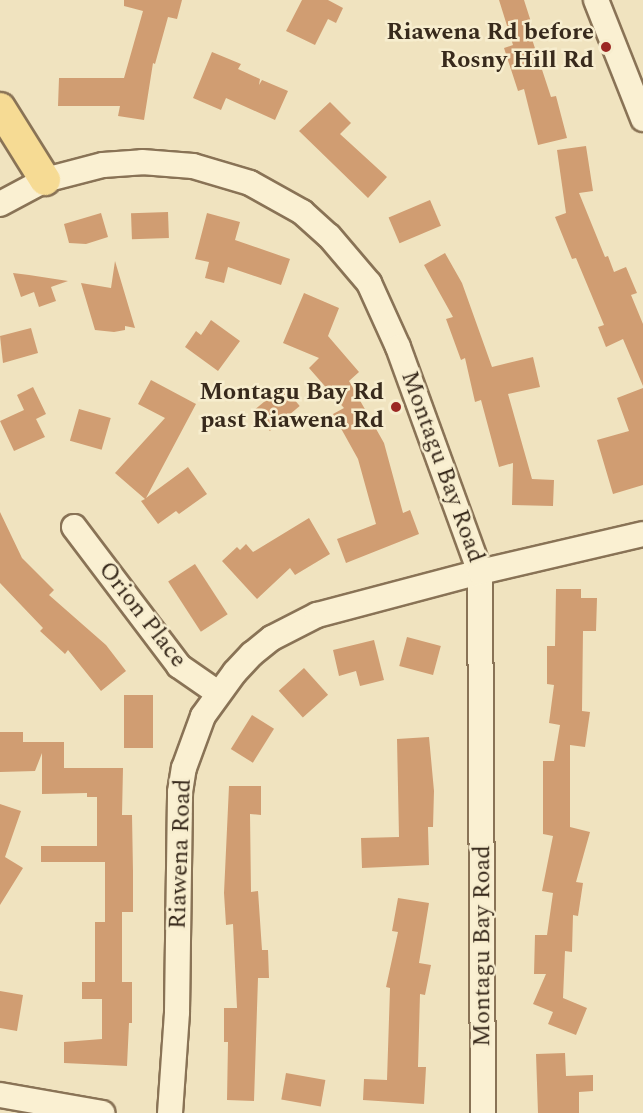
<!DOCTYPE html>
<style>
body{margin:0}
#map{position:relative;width:643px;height:1113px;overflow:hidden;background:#f0e3bf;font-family:Spectral,serif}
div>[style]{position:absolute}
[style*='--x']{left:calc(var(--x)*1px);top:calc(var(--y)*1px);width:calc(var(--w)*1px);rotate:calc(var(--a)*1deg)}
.building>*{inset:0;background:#d09d72;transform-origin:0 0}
.roads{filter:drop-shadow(2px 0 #897356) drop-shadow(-2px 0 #897356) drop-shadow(0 2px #897356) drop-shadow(0 -2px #897356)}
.minor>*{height:24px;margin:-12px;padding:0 12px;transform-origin:12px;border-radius:12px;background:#faf0d2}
.major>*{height:30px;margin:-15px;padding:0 15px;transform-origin:15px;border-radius:15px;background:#f6db94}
.dots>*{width:16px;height:16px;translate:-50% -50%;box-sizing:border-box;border:3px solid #f7edce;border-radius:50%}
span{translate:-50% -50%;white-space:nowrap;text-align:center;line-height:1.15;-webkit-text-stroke:5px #f7edce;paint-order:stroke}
.poi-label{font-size:24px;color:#382a1c;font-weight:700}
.right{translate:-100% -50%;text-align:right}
.street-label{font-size:24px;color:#382a1c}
</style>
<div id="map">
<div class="building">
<div style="clip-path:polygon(124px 0,182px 0,177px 19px,168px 17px,155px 64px,153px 63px,144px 120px,118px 116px,120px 106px,58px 106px,59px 78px,124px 78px,143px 11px,124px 6px)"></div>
<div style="clip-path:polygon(302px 0,328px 0,343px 8px,336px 23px,328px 19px,315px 45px,286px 31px)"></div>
<div style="clip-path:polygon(499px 0,524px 0,532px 25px,528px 27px,551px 97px,556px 96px,567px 138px,538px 145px,524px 89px,518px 91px,504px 48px,513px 45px)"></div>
<div style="clip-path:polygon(212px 52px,241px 64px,238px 69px,260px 79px,259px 85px,262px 80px,288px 91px,275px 120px,226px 98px,221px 110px,193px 98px)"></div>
<div style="clip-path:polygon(330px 102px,351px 123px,340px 134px,387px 177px,368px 198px,299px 131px)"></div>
<div style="clip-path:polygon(586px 146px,593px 191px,579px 193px,605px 257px,608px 256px,614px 272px,626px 267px,637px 293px,631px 295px,643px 324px,643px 386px,623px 339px,606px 347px,598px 327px,604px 325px,576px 258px,572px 259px,555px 217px,566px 213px,557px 150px)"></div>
<div style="left:430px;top:200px;width:28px;height:45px;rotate:67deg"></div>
<div style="left:168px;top:212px;width:26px;height:37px;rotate:88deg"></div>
<div style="clip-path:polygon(101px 213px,108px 237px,86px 244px,69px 243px,64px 224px)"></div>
<div style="clip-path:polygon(207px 213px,240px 222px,235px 240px,290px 259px,281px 285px,228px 267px,224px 283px,205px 278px,209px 262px,195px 259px)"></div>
<div style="clip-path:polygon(445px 253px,462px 283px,492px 367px,533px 357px,540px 387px,508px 394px,532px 479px,554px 480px,553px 506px,512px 505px,513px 463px,499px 467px,481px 400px,475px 402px,465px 358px,461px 360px,446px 319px,453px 317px,424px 265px)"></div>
<div style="clip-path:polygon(115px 261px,135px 328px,125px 326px,125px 330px,114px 332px,95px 330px,81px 283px,111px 288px)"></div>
<div style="clip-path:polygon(13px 273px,29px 275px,68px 281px,51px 287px,56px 301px,39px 307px,34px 292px,21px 297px)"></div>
<div style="clip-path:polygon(304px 293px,339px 308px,328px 336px,359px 372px,349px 381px,384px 443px,403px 513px,410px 510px,419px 534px,346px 563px,337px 539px,376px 524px,358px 459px,333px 414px,344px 408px,309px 368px,319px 358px,283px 343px)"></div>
<div style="clip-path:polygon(211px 320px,240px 341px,218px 371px,185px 347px,196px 331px,201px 335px)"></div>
<div style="clip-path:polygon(31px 328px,38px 353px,3px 363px,0 336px)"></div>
<div style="clip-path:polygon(151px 380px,196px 404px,146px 498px,188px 467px,207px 494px,179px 514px,176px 511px,158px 524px,141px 501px,145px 499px,115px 473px,165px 418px,138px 404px)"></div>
<div style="left:283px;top:386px;width:26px;height:39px;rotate:50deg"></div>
<div style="clip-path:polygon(33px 387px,46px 414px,36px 419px,45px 437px,14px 451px,0 421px,24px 410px,17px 395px)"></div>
<div style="clip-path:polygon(643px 388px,643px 485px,613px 494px,597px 440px,629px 431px,617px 398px)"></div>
<div style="left:79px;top:409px;width:33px;height:33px;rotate:16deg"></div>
<div style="clip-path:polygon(0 512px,22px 558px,54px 590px,49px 595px,106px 645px,126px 671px,101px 691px,68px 650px,65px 654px,40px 631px,43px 628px,0 583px)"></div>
<div style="clip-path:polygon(309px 518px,330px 554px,295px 575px,290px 568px,257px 599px,222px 561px,237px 547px,240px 550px,246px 544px,253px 552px)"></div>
<div style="left:195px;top:564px;width:60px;height:32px;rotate:57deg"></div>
<div style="clip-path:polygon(556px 589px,581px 589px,581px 598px,597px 598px,596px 631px,583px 631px,582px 711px,590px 712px,585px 747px,570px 745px,570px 827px,590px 832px,576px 882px,583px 883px,578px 916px,573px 915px,572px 952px,565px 951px,563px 998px,587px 1008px,576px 1035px,548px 1024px,553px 1012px,533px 1004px,546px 974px,534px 974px,535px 935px,547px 935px,553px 893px,542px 891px,553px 836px,543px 834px,543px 761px,554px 761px,560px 725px,549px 723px,554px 685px,547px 684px,547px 646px,555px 646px)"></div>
<div style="left:407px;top:637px;width:35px;height:30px;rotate:15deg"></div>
<div style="clip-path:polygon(374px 640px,384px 680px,360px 686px,356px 671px,339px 676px,333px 650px)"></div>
<div style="left:304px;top:668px;width:36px;height:34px;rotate:48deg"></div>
<div style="left:124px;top:695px;width:29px;height:53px"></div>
<div style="left:252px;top:715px;width:26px;height:40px;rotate:32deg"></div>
<div style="clip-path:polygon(0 732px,23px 732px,23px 742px,64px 742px,64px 768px,123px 768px,122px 815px,132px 815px,133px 872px,133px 912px,122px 912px,122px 982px,132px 982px,132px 1023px,129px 1023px,127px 1066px,64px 1063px,64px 1042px,102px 1039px,102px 999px,82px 999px,82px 982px,95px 982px,95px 922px,105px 922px,105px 862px,41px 862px,41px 846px,97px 846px,97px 797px,87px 797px,87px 793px,42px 794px,42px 753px,35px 771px,0 772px)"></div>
<div style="clip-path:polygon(429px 737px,434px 791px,433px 827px,428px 827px,429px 865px,362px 868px,361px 838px,399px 837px,397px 739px)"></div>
<div style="clip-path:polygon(229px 786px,261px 786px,261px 815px,250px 814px,251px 892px,258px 891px,262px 950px,268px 950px,269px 978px,258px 978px,254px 1101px,227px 1100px,228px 1042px,224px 1042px,224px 1008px,237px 1008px,233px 924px,226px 925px,224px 893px)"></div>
<div style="clip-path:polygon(0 804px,21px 811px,5px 857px,23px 868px,0 905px)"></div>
<div style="clip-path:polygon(398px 898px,429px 903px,419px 963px,431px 965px,425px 995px,420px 994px,418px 1067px,426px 1067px,424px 1104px,363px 1100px,364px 1079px,387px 1080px,390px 988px,386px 987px,398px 932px,392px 931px)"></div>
<div style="clip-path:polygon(0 991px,23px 995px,17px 1031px,0 1028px)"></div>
<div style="clip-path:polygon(565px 1053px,566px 1076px,593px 1075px,593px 1091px,579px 1092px,579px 1113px,538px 1113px,536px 1054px)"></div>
<div style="left:286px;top:1073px;width:40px;height:27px;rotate:10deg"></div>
</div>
<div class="roads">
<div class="minor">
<div style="--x:596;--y:0;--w:128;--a:68.4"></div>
<div style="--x:0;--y:204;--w:51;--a:-28.1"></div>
<div style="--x:45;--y:180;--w:60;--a:-14.5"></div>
<div style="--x:103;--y:165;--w:39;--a:-4"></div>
<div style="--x:142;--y:162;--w:51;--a:4.5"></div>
<div style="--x:193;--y:166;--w:59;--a:16.6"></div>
<div style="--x:250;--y:183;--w:60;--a:29.1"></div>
<div style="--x:302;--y:212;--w:36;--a:42"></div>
<div style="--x:329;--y:236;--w:62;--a:49.6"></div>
<div style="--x:369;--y:283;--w:70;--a:65.6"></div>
<div style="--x:398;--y:347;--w:239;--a:70"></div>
<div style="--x:480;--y:572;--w:541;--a:89.68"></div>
<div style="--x:74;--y:527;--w:174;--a:52.9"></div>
<div style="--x:179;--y:666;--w:47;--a:34.7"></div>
<div style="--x:0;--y:1095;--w:104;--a:10"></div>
<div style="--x:170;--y:1113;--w:101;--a:-86"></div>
<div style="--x:177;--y:1012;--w:220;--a:-89.2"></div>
<div style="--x:180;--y:792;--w:24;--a:-81"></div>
<div style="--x:184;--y:768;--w:55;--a:-69.9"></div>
<div style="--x:203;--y:716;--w:54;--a:-54"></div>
<div style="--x:235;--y:672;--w:25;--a:-47"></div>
<div style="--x:252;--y:654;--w:26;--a:-39"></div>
<div style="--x:272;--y:638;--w:51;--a:-27.1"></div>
<div style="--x:317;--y:615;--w:169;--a:-14.8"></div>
<div style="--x:480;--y:572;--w:167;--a:-13.1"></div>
</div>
<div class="major">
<div style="--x:0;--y:108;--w:85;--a:58"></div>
</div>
</div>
<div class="dots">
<div style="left:606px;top:47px;background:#9b2723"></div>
<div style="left:396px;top:407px;background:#9b2723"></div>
</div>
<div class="poi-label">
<span class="right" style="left:594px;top:47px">Riawena Rd before<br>Rosny Hill Rd</span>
<span class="right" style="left:384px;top:407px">Montagu Bay Rd<br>past Riawena Rd</span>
</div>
<div class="street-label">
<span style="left:442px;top:467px;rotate:70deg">Montagu Bay Road</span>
<span style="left:142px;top:615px;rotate:52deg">Orion Place</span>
<span style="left:181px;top:854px;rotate:-88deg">Riawena Road</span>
<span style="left:483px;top:946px;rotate:-90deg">Montagu Bay Road</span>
</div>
</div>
